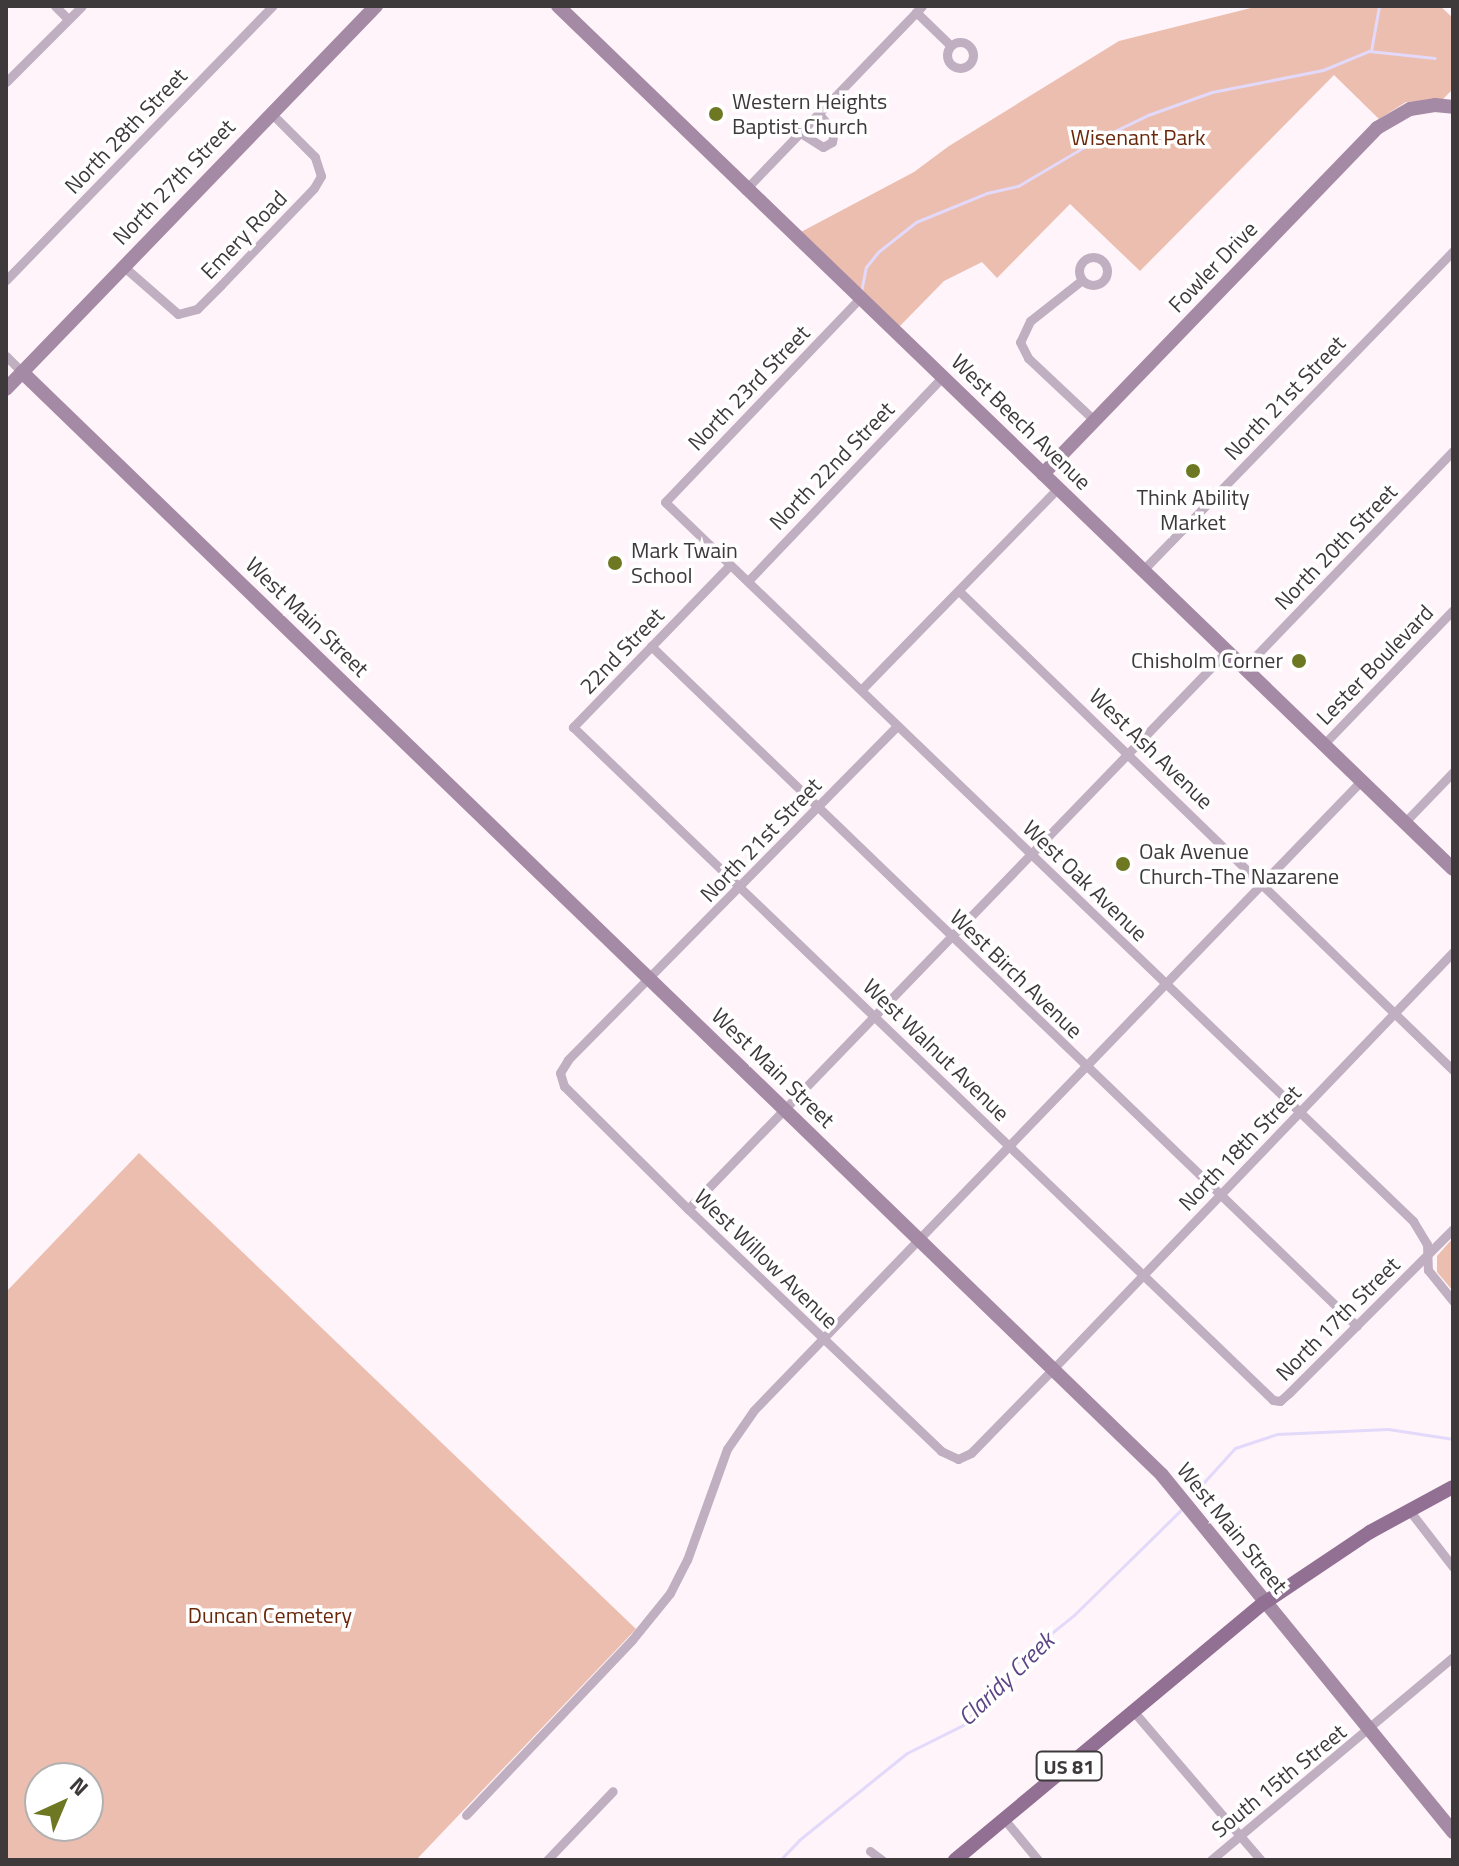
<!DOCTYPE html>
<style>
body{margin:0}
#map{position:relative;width:1459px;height:1866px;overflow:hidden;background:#fff4f9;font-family:"Titillium Web",sans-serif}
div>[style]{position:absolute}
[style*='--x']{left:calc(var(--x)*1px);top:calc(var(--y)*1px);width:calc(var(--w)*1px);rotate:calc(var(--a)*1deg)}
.green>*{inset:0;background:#ecbeaf}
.stream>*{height:3px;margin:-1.5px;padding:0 1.5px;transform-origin:1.5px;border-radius:1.5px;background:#e3d9fa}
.street>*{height:9px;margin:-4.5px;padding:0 4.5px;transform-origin:4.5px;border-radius:4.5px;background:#c0aec1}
.street>.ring{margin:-4.5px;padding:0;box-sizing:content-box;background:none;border:9px solid #c0aec1;border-radius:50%}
.secondary>*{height:14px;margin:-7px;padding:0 7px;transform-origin:7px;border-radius:7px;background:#a58aa6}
.primary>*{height:14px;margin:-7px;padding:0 7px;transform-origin:7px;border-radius:7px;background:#917093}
.dots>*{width:22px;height:22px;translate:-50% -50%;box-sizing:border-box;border:4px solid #fff;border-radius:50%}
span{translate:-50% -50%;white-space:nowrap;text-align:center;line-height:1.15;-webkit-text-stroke:7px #fff;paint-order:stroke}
.shield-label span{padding:2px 6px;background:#fff;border:2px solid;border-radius:6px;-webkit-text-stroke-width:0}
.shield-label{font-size:20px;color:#3e3a3c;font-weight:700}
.poi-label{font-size:22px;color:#3e3a3c}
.left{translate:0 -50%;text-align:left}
.right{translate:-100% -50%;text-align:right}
.street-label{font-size:22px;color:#3e3a3c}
.park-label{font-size:22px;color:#6b270b}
.water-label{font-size:24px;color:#5d4585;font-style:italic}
.frame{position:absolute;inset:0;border:8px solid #3e3a3c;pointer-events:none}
.north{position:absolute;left:24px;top:1762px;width:80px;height:80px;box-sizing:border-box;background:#fff;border:2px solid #b2b0b1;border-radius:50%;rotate:44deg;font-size:22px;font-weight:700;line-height:32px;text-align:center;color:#3e3a3c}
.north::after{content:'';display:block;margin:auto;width:28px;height:36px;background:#6e7822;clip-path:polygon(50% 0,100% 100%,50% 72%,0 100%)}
</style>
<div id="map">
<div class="green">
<div style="clip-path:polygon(1259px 6px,1440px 6px,1453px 18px,1453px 89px,1442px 100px,1406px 102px,1379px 119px,1334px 75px,1140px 271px,1070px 204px,997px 278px,982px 262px,944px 281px,898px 328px,799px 233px,914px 172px,949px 146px,1119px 41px)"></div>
<div style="clip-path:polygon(evenodd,139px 1153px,636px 1629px,416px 1860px,6px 1860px,6px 1292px,139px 1153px,40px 1778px,88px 1778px,88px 1826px,40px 1826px,40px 1778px)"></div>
<div style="clip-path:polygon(1453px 1238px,1453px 1291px,1437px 1272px,1437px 1256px)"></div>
</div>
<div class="stream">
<div style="--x:1371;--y:51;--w:46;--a:-79.9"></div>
<div style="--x:861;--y:292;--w:25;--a:-79"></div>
<div style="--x:866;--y:267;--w:19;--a:-51"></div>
<div style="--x:878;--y:252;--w:48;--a:-38.3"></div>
<div style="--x:916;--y:222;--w:77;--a:-22.2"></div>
<div style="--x:987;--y:193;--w:32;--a:-13"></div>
<div style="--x:1018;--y:186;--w:91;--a:-30.5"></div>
<div style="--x:1096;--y:140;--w:58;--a:-25.7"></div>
<div style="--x:1148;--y:115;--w:68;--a:-19.8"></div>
<div style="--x:1212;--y:92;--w:113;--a:-11.2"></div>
<div style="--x:1323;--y:70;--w:50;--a:-22.4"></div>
<div style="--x:1369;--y:51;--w:66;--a:6.1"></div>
<div style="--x:1196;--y:1491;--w:58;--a:-47.8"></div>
<div style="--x:1235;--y:1448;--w:44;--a:-18.4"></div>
<div style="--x:1277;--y:1434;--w:111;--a:-2.6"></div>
<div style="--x:1388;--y:1429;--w:66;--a:8.7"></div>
<div style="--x:780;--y:1860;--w:28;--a:-46"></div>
<div style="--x:799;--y:1840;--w:139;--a:-38.9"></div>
<div style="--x:907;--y:1753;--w:63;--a:-26.6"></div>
<div style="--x:963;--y:1725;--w:90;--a:-49.1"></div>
<div style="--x:1022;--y:1657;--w:67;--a:-38.9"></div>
<div style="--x:1074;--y:1615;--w:150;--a:-44.5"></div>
</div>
<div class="street">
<div style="--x:55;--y:6;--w:18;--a:45"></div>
<div style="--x:916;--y:12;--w:47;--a:44.1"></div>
<div class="ring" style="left:947px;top:42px;width:17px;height:17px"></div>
<div style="--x:6;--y:82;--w:107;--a:-45"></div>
<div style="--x:799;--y:132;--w:28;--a:32"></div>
<div style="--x:823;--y:147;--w:10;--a:-29"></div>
<div style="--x:832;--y:142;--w:10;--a:-79"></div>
<div style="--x:834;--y:132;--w:25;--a:-130"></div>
<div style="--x:745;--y:190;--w:255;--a:-46.1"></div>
<div class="ring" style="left:1079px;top:257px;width:19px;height:19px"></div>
<div style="--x:123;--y:266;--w:73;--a:41.1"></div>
<div style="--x:178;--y:314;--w:20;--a:-15"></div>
<div style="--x:197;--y:309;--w:34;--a:-45"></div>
<div style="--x:221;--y:285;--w:134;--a:-46.2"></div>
<div style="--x:314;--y:188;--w:14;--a:-60"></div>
<div style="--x:321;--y:176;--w:20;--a:-108"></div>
<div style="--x:315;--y:157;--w:62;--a:-135"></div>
<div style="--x:6;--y:280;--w:382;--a:-45.8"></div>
<div style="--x:1082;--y:280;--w:66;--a:141.7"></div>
<div style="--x:1030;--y:321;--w:23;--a:115"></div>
<div style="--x:1020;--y:342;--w:18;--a:63"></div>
<div style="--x:1028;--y:358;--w:92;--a:43.2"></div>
<div style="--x:860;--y:298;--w:282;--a:133.7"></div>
<div style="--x:665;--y:502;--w:1038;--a:43.87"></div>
<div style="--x:1413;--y:1221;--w:27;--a:59"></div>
<div style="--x:1427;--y:1244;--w:26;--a:88"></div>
<div style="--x:1428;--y:1270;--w:40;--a:51"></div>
<div style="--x:6;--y:356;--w:23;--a:45"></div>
<div style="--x:730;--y:565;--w:226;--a:134.1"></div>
<div style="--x:573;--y:727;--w:971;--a:43.87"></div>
<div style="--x:1273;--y:1400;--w:7;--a:8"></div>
<div style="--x:1280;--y:1401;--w:12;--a:-42"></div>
<div style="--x:1289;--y:1393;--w:232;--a:-45"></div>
<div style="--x:1143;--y:570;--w:445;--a:-45.8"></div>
<div style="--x:748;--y:581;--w:282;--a:-46.4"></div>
<div style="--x:959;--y:591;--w:688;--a:44.12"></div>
<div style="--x:651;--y:646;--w:980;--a:43.93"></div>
<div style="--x:1244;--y:668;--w:301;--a:-46.1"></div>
<div style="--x:861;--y:690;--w:282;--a:-45.7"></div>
<div style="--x:897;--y:726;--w:469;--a:134.6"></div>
<div style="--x:568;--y:1060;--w:15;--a:122"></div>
<div style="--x:560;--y:1073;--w:14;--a:73"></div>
<div style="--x:564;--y:1086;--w:175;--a:44.8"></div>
<div style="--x:688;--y:1209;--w:350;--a:43.7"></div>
<div style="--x:941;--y:1451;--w:19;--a:25"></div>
<div style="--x:958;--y:1459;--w:14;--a:-25"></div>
<div style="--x:971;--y:1453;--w:117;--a:-45.7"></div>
<div style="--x:1053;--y:1369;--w:578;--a:-46.19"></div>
<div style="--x:1323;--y:745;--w:187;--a:-46.1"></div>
<div style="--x:1404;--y:823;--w:71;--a:-46.1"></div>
<div style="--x:688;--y:1209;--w:776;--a:-45.99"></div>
<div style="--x:1409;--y:1510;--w:72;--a:52.3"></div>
<div style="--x:1134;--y:1712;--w:195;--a:49.4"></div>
<div style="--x:466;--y:1815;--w:241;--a:-46.5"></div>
<div style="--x:632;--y:1640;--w:60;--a:-51"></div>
<div style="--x:670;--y:1593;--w:37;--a:-63"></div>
<div style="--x:687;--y:1560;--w:118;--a:-70.2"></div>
<div style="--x:727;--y:1449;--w:47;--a:-55.3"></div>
<div style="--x:754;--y:1410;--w:874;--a:-46.02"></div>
<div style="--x:1004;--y:1819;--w:53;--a:50.3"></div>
<div style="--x:870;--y:1851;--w:15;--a:37"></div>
<div style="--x:547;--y:1860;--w:95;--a:-46.3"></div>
<div style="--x:1211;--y:1860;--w:316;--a:-40"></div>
</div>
<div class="secondary">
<div style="--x:558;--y:6;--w:1243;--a:43.96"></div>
<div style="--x:22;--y:372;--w:1586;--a:44.05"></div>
<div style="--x:1162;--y:1475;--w:461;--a:50.8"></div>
<div style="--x:6;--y:389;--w:533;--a:-45.99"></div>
<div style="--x:1043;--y:474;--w:481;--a:-46"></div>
<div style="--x:1377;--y:128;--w:38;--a:-30"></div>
<div style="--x:1410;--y:109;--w:25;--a:-9"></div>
<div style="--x:1435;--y:105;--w:18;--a:6"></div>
</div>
<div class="primary">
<div style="--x:955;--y:1860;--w:402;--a:-39.8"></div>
<div style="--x:1264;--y:1603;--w:128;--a:-33.8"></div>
<div style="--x:1370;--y:1532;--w:94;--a:-28.5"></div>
</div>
<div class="dots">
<div style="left:716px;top:114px;background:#6e7822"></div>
<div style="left:1193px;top:471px;background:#6e7822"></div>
<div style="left:615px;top:563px;background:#6e7822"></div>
<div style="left:1299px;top:661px;background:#6e7822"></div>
<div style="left:1123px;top:864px;background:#6e7822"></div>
</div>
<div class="shield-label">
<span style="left:1069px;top:1766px">US 81</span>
</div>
<div class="poi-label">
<span class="left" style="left:732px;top:114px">Western Heights<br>Baptist Church</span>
<span style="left:1193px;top:510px">Think Ability<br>Market</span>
<span class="left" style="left:631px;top:563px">Mark Twain<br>School</span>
<span class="right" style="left:1283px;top:661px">Chisholm Corner</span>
<span class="left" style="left:1139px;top:864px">Oak Avenue<br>Church-The Nazarene</span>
</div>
<div class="street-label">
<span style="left:126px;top:131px;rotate:-46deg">North 28th Street</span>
<span style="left:174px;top:182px;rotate:-46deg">North 27th Street</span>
<span style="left:244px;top:235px;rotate:-46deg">Emery Road</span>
<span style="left:1213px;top:267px;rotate:-46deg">Fowler Drive</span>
<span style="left:749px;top:388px;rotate:-46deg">North 23rd Street</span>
<span style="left:1285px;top:398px;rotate:-46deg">North 21st Street</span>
<span style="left:1021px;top:422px;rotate:44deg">West Beech Avenue</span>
<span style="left:832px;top:466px;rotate:-46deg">North 22nd Street</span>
<span style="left:1336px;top:547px;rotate:-46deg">North 20th Street</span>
<span style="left:307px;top:617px;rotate:44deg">West Main Street</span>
<span style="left:622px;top:651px;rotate:-46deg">22nd Street</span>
<span style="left:1375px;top:665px;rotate:-46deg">Lester Boulevard</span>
<span style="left:1151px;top:749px;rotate:44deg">West Ash Avenue</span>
<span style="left:761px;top:840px;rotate:-46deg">North 21st Street</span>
<span style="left:1085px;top:881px;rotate:44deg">West Oak Avenue</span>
<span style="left:1016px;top:974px;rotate:44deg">West Birch Avenue</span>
<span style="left:936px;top:1050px;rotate:44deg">West Walnut Avenue</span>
<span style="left:773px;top:1068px;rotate:44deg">West Main Street</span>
<span style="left:1240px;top:1148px;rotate:-46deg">North 18th Street</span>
<span style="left:766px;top:1259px;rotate:44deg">West Willow Avenue</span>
<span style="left:1338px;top:1319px;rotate:-45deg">North 17th Street</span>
<span style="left:1232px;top:1528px;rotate:51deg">West Main Street</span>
<span style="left:1279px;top:1781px;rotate:-39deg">South 15th Street</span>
</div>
<div class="park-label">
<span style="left:1138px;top:138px">Wisenant Park</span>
<span style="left:270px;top:1616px">Duncan Cemetery</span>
</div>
<div class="water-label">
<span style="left:1006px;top:1679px;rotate:-44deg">Claridy Creek</span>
</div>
<div class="frame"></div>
<div class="north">N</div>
</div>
